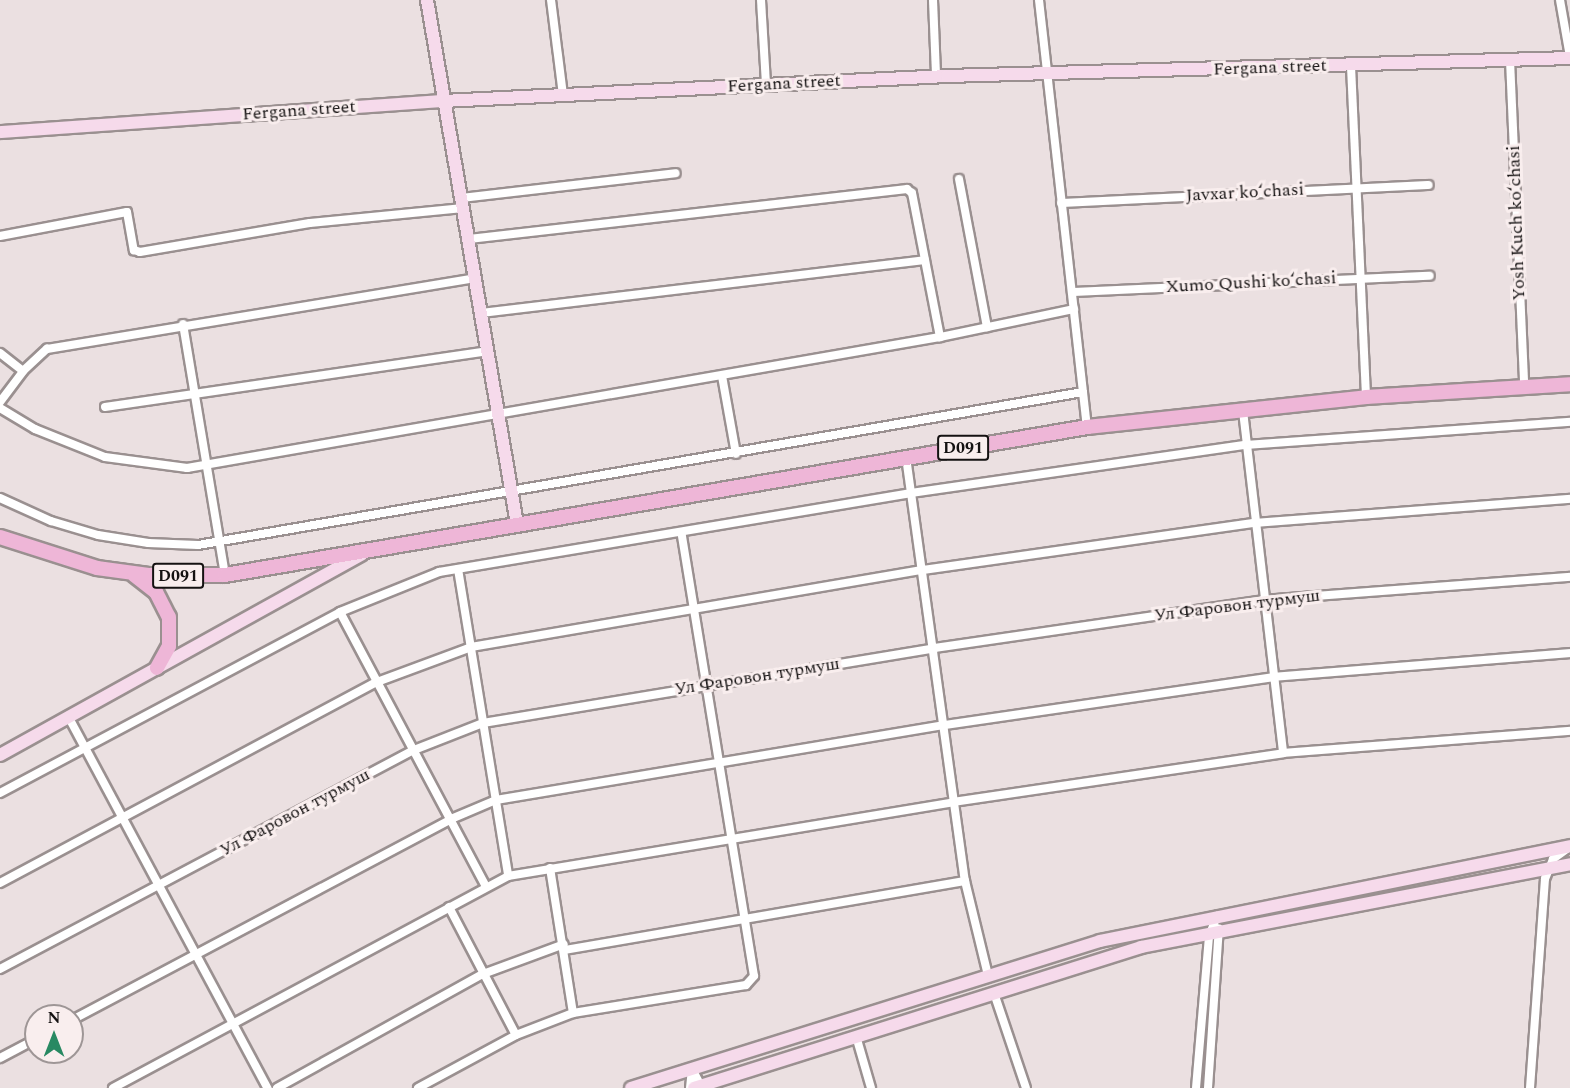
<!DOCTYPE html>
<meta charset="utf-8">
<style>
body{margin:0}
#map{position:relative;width:1570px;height:1088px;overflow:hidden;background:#ebe0e1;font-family:Spectral,serif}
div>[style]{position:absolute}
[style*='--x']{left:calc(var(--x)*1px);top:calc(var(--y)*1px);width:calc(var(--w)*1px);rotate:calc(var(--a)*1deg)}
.roads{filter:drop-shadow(2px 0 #9a9090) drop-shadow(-2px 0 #9a9090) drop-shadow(0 2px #9a9090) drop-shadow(0 -2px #9a9090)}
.street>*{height:8px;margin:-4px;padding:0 4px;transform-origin:4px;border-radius:4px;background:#fff}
.secondary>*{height:12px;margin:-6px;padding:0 6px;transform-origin:6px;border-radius:6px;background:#f6daeb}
.primary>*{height:14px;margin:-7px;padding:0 7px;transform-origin:7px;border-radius:7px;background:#eeb6d7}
span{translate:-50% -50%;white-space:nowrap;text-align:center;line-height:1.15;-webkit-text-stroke:6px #f9eeee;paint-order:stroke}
.shield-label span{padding:2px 4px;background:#f9eeee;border:2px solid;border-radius:4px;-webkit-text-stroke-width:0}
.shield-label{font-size:16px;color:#151212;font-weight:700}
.street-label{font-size:18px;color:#151212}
.north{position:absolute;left:24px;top:1004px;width:60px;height:60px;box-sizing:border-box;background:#f9eeee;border:2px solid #9e9696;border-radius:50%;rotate:0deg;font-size:16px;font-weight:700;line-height:24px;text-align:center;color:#151212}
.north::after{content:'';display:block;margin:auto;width:21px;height:27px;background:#288962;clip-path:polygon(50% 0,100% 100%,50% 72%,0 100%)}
</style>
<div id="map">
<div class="roads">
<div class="street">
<div style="--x:551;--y:0;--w:96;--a:82.8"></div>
<div style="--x:761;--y:0;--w:85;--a:86.6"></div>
<div style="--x:933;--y:0;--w:76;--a:87.7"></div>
<div style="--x:1039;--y:0;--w:430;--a:83.6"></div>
<div style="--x:1560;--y:0;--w:58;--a:80"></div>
<div style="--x:1510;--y:60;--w:327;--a:87.5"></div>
<div style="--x:1351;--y:66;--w:331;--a:87.4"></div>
<div style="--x:959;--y:179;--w:151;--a:79.3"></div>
<div style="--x:461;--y:198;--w:216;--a:-6.6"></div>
<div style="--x:1061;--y:203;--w:368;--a:-2.8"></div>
<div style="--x:0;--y:236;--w:129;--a:-10.7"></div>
<div style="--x:127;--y:212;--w:39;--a:80"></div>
<div style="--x:134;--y:250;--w:6;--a:18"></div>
<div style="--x:140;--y:252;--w:172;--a:-9.7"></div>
<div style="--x:310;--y:223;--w:154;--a:-5.6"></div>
<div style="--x:469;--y:239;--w:441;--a:-6.5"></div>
<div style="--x:907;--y:189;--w:6;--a:39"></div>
<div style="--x:912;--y:193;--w:147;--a:79"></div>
<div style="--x:1072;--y:292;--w:358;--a:-2.6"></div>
<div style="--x:481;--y:313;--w:447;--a:-6.8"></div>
<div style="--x:183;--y:324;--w:254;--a:80.5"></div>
<div style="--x:0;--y:353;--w:29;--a:38"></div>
<div style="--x:722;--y:376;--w:79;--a:79.8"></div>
<div style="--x:0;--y:402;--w:39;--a:-53"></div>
<div style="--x:23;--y:371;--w:33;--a:-43"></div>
<div style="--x:47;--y:349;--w:434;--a:-9.4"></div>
<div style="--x:105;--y:407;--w:386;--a:-8.3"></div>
<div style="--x:0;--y:408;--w:41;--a:31"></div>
<div style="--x:35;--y:429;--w:75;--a:21.8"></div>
<div style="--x:105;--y:457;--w:83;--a:7.6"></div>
<div style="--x:187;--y:468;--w:764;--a:-9.87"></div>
<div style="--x:940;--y:337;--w:137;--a:-11.8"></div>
<div style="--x:1243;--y:411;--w:344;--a:83.3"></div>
<div style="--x:906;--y:457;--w:428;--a:82.1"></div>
<div style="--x:965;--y:881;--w:97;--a:76.3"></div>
<div style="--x:0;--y:498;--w:56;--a:24.3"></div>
<div style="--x:51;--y:521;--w:49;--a:16.6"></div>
<div style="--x:98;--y:535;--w:51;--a:9.1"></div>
<div style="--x:148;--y:543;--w:50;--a:2.3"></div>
<div style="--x:198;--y:545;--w:898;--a:-9.81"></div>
<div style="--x:458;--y:569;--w:311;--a:80.7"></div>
<div style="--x:340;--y:612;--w:311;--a:62"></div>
<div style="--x:69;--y:718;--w:420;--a:61.8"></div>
<div style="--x:0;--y:793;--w:385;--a:-28"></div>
<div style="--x:340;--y:612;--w:107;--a:-22"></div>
<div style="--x:439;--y:572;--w:479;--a:-9.5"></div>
<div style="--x:911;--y:493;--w:338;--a:-8.2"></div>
<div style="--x:1246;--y:445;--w:325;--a:-4.1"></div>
<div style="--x:550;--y:868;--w:147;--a:81"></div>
<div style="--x:0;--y:883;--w:427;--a:-28.1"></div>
<div style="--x:377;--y:682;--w:100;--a:-20.4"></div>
<div style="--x:471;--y:647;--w:459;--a:-9.7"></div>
<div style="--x:923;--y:570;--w:335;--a:-8.1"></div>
<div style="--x:1255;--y:523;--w:316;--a:-4.4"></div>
<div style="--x:449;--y:907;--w:144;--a:62.4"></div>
<div style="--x:565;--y:950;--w:406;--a:-9.8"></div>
<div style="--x:0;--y:969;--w:468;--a:-27.9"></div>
<div style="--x:414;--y:750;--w:74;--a:-21.4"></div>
<div style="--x:483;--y:723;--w:458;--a:-9.4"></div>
<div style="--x:935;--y:648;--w:331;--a:-8.3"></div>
<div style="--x:1263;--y:600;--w:308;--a:-4.3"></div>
<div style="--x:994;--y:993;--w:100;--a:71.4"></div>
<div style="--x:72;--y:1020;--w:429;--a:-27.9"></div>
<div style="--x:451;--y:819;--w:49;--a:-22.9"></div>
<div style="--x:496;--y:800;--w:455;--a:-9.5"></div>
<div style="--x:945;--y:725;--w:331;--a:-8.3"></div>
<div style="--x:1273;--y:677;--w:298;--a:-4.6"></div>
<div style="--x:856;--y:1036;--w:54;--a:73.9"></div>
<div style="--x:0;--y:1058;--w:41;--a:-27.8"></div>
<div style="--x:113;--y:1088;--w:448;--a:-28.2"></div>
<div style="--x:508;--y:876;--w:451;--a:-9.4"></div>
<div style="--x:953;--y:802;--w:334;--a:-8.4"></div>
<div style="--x:1283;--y:753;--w:288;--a:-4.4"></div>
<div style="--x:277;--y:1088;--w:235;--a:-29"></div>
<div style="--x:483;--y:974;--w:86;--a:-20.3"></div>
<div style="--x:418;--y:1088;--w:111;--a:-28.4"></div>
<div style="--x:516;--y:1035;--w:61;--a:-21.1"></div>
<div style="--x:573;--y:1013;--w:175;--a:-9.2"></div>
<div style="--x:746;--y:985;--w:12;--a:-48"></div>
<div style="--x:754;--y:976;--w:450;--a:-99.3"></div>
<div style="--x:690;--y:1088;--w:19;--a:-84"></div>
<div style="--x:692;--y:1069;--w:21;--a:62"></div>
<div style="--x:1196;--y:1088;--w:153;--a:-85.1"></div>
<div style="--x:1209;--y:936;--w:22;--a:-68"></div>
<div style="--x:1208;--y:1088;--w:160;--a:-86.1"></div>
<div style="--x:1530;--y:1088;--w:210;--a:-85.9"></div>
<div style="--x:1545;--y:879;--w:22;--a:-68"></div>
<div style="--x:1553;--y:859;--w:17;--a:-36"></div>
</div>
<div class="secondary">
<div style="--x:427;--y:0;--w:532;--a:80.25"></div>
<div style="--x:0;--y:132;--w:444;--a:-4"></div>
<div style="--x:443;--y:101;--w:505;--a:-2.84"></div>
<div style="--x:947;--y:76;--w:623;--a:-1.65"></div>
<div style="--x:0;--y:755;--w:413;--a:-29"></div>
<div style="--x:631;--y:1088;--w:491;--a:-17.4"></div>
<div style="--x:1100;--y:941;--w:480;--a:-11.4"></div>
<div style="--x:694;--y:1088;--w:469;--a:-17.5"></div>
<div style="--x:1141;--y:947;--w:437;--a:-10.9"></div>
</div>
<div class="primary">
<div style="--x:0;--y:537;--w:102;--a:17.7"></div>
<div style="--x:97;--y:568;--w:52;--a:7.7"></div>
<div style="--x:149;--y:575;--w:76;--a:0"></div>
<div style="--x:225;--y:575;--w:875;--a:-9.74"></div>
<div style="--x:1087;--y:427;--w:281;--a:-6.1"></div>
<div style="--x:1366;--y:397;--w:204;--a:-3.6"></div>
<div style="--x:134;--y:575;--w:28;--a:38"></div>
<div style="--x:156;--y:592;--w:28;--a:63"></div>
<div style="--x:169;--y:617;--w:29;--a:90"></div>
<div style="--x:169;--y:646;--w:25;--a:119"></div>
</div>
</div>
<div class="shield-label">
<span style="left:963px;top:448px">D091</span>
<span style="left:178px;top:576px">D091</span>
</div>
<div class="street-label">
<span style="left:1270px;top:68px;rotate:-2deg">Fergana street</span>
<span style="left:784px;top:84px;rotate:-3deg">Fergana street</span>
<span style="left:299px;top:111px;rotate:-4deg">Fergana street</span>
<span style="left:1245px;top:193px;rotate:-3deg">Javxar koʻchasi</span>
<span style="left:1517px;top:223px;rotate:-92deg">Yosh Kuch koʻchasi</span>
<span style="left:1251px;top:283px;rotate:-3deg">Xumo Qushi koʻchasi</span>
<span style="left:1237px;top:606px;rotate:-7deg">Ул Фаровон турмуш</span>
<span style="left:757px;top:677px;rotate:-9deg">Ул Фаровон турмуш</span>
<span style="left:295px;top:813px;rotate:-28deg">Ул Фаровон турмуш</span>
</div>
<div class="north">N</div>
</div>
